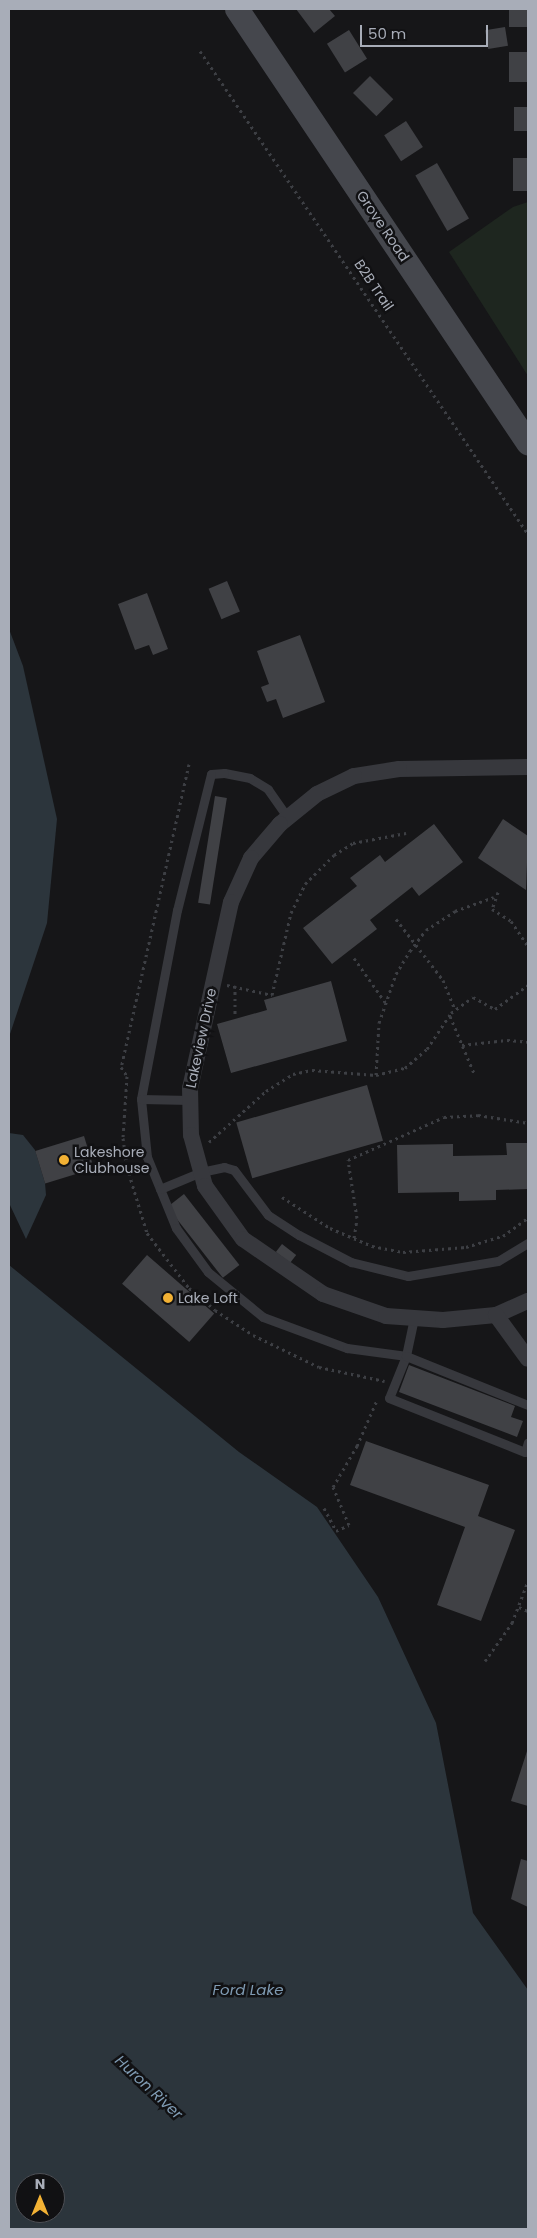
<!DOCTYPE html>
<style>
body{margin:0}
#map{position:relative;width:537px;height:2238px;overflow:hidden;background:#161618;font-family:Poppins,sans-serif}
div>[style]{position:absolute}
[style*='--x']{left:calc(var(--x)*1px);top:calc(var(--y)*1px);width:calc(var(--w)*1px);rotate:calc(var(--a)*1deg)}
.green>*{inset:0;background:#1e261f}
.water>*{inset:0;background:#2c353c}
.building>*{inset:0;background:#404145;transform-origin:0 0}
.path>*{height:3px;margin-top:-1.5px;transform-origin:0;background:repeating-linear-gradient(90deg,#3d3f44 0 2.5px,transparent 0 6.5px)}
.service>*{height:9px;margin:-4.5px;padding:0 4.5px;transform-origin:4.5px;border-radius:4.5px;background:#37383d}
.minor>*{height:16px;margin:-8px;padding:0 8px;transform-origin:8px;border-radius:8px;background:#37383d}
.secondary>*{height:24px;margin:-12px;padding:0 12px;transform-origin:12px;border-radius:12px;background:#45474d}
.dots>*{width:14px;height:14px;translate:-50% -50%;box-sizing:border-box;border:2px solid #111113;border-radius:50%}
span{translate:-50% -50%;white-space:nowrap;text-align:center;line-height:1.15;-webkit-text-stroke:5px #111113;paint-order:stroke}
.street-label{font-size:14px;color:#a8adb8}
.poi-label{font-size:14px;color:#a8adb8}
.left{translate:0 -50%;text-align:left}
.water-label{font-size:15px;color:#7f9bb3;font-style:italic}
.frame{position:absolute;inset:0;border:10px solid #a8adb8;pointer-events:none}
.north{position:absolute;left:15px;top:2173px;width:50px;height:50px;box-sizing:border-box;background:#111113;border:1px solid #4d4f55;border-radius:50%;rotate:0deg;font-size:14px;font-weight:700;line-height:20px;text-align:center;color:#a8adb8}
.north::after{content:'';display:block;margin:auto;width:18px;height:22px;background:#f2b134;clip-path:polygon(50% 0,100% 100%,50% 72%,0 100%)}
.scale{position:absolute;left:360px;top:25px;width:128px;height:22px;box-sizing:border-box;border:2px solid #a8adb8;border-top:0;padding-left:6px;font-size:15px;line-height:18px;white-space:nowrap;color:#a8adb8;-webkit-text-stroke:4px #111113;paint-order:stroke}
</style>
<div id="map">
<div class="green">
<div style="clip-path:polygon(528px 202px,528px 376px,449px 252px,513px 207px)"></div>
</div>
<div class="water">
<div style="clip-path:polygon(9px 629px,23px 666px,57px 819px,47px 923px,9px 1037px)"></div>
<div style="clip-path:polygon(9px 1133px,23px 1135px,35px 1150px,45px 1183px,46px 1195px,26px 1239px,9px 1203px)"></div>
<div style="clip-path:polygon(evenodd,9px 1265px,239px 1452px,317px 1507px,378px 1597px,436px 1723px,473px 1913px,528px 1990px,528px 2229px,9px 2229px,9px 1265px,25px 2183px,55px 2183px,55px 2213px,25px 2213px,25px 2183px)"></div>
</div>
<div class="building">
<div style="clip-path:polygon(296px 9px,329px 9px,335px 16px,314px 33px)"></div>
<div style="left:509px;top:9px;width:19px;height:18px"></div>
<div style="left:505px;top:27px;width:19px;height:20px;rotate:81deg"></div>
<div style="left:349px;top:30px;width:34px;height:26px;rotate:58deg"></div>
<div style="left:509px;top:52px;width:19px;height:30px"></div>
<div style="left:370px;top:76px;width:33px;height:24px;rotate:45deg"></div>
<div style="left:514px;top:107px;width:14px;height:24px"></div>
<div style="left:406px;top:121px;width:31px;height:26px;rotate:57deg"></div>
<div style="left:513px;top:158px;width:15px;height:33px"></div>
<div style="left:437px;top:163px;width:64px;height:25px;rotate:60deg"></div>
<div style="left:227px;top:581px;width:33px;height:20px;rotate:67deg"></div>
<div style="clip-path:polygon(147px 593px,168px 649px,153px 655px,149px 645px,135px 650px,118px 604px)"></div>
<div style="clip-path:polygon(300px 635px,325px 702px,283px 718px,276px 699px,267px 702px,261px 687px,269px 684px,257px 651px)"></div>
<div style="left:215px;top:796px;width:12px;height:108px;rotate:9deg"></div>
<div style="clip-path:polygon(503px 819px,528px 836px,526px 890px,478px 858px)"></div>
<div style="clip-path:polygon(434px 824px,463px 862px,419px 896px,412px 887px,370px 920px,377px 929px,332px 964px,303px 928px,357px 886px,350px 878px,380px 855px,385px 862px)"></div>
<div style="clip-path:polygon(331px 981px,347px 1041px,231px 1073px,217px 1024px,267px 1010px,264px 1000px)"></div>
<div style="left:367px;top:1085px;width:58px;height:136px;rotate:74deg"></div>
<div style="left:84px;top:1136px;width:34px;height:51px;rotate:73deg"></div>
<div style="clip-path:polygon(506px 1143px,528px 1143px,528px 1189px,496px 1190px,496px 1200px,459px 1201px,459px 1192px,398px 1193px,397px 1145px,453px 1144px,453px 1156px,507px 1155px)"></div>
<div style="left:184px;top:1194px;width:90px;height:21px;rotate:52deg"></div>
<div style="left:282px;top:1244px;width:18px;height:10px;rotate:38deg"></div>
<div style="left:147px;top:1255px;width:89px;height:38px;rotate:41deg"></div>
<div style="clip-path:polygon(409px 1365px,515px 1406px,511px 1417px,523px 1421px,517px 1437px,399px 1392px)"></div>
<div style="clip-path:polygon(366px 1441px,489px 1485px,478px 1516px,515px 1530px,481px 1621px,437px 1605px,465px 1527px,350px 1485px)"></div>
<div style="clip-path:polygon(528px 1748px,528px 1806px,511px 1801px)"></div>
<div style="clip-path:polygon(521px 1859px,528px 1861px,528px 1907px,511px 1899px)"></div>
</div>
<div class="path">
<div style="--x:200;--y:51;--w:584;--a:55.82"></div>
<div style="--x:189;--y:764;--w:311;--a:102.6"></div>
<div style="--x:121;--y:1067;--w:11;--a:56"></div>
<div style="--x:127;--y:1076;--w:62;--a:93.7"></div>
<div style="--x:123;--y:1138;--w:29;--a:82"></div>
<div style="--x:127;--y:1167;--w:69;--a:73.1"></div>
<div style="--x:147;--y:1233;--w:69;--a:52.6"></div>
<div style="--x:189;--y:1288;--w:34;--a:40"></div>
<div style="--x:215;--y:1310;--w:45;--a:33.3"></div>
<div style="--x:253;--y:1335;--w:73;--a:25.9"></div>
<div style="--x:319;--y:1367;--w:67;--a:12"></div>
<div style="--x:498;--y:892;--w:18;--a:109"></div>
<div style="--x:492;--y:909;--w:22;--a:32"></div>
<div style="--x:511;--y:921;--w:30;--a:56"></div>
<div style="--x:396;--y:919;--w:77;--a:52.4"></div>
<div style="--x:443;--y:980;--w:32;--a:68"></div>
<div style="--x:354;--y:958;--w:54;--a:54.8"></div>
<div style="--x:227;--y:985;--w:46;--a:12.5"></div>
<div style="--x:272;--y:995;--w:84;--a:-77"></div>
<div style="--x:291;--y:913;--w:32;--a:-64"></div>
<div style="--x:305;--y:884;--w:41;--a:-45"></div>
<div style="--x:334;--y:855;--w:22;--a:-32"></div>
<div style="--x:353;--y:843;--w:54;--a:-10.7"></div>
<div style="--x:235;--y:985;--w:31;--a:90"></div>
<div style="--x:450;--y:1016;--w:62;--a:67.2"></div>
<div style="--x:462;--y:1045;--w:45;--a:-6.3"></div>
<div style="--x:507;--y:1040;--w:21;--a:5"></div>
<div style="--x:376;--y:1075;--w:52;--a:-86.7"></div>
<div style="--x:379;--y:1023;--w:52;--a:-70.9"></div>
<div style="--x:396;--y:974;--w:27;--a:-59"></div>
<div style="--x:410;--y:951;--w:26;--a:-53"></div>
<div style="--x:426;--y:930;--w:35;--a:-33"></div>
<div style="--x:455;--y:911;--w:41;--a:-19.7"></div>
<div style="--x:209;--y:1142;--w:76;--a:-41.8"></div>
<div style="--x:266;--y:1091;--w:32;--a:-32"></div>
<div style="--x:293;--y:1074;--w:19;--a:-12"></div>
<div style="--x:312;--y:1070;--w:64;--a:4.5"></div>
<div style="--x:376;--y:1075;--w:30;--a:-14"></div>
<div style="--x:405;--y:1068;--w:29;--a:-41"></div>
<div style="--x:427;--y:1049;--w:43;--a:-56.3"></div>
<div style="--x:451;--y:1013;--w:27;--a:-36"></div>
<div style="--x:473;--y:997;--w:25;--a:29"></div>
<div style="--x:495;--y:1009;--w:41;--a:-36"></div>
<div style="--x:282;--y:1197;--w:57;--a:32.9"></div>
<div style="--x:330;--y:1228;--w:46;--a:23.2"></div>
<div style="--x:372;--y:1246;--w:32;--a:11"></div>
<div style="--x:403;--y:1252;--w:63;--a:-4.5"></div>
<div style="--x:466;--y:1247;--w:39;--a:-17"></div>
<div style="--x:503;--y:1236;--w:31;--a:-36"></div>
<div style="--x:354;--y:1238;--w:20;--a:-81"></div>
<div style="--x:357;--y:1218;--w:59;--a:-98.8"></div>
<div style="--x:348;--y:1160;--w:105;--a:-24.1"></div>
<div style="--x:444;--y:1117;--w:34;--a:-3"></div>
<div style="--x:478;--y:1115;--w:51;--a:9.1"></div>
<div style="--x:324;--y:1508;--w:26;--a:62"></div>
<div style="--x:336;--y:1531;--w:14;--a:-25"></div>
<div style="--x:349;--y:1525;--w:41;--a:-112.8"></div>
<div style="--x:333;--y:1487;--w:48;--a:-59.7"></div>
<div style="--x:357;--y:1446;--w:50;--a:-66.5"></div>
<div style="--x:519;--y:1607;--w:10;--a:24"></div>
<div style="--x:485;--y:1661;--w:47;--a:-54.6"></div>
<div style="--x:512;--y:1623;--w:45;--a:-69.1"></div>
</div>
<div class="service">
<div style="--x:288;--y:818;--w:35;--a:-125"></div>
<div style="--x:268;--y:789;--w:21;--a:-149"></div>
<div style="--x:250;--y:778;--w:26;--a:-169"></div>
<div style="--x:224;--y:773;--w:13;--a:176"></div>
<div style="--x:211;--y:774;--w:140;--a:104"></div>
<div style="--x:177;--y:910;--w:192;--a:100.8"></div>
<div style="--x:141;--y:1099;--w:58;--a:84.1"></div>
<div style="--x:147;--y:1157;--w:77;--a:67.8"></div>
<div style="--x:176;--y:1228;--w:54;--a:54"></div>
<div style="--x:208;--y:1272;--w:71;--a:39.3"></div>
<div style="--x:263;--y:1317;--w:90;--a:20.3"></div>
<div style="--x:347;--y:1348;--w:60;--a:7.7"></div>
<div style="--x:406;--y:1356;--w:45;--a:112"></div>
<div style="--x:389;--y:1398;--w:146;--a:21.7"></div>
<div style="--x:525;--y:1452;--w:10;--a:-73"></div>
<div style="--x:141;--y:1099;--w:49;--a:1.2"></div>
<div style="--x:160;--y:1189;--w:44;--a:-22.5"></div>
<div style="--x:201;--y:1172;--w:24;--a:-12"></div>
<div style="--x:224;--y:1167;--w:10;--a:17"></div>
<div style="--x:234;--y:1170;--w:56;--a:52.9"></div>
<div style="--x:268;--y:1215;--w:37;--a:33"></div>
<div style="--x:299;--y:1235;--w:59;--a:27.4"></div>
<div style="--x:351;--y:1262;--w:59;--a:13.8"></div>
<div style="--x:408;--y:1276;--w:91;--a:-9.5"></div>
<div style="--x:498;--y:1261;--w:35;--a:-31"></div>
<div style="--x:414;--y:1318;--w:39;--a:102"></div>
<div style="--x:406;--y:1356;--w:131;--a:21.9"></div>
</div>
<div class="minor">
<div style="--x:528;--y:767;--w:129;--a:179.1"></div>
<div style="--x:399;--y:769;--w:46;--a:171.2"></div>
<div style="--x:354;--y:776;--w:41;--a:154.1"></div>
<div style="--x:317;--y:794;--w:48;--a:141"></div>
<div style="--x:280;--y:824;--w:45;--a:130.5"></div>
<div style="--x:251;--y:858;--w:48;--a:114.4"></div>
<div style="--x:231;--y:902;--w:190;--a:102.4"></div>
<div style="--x:190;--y:1088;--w:47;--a:88.8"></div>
<div style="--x:191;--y:1135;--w:53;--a:74.6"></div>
<div style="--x:205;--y:1186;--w:65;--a:54.4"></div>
<div style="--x:243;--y:1239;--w:97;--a:34.5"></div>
<div style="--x:323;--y:1294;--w:67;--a:19.2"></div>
<div style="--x:386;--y:1316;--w:57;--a:4"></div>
<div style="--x:443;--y:1320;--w:53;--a:-5.4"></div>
<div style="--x:496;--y:1315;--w:35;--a:-24"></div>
<div style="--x:496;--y:1315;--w:54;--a:54"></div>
</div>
<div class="secondary">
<div style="--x:237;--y:9;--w:523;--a:56.16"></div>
</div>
<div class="dots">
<div style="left:64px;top:1160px;background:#f2b134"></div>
<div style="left:168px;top:1298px;background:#f2b134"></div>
</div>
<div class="street-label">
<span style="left:383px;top:226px;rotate:56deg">Grove Road</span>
<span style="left:374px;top:285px;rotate:56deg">B2B Trail</span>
<span style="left:201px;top:1038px;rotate:-78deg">Lakeview Drive</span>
</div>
<div class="poi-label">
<span class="left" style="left:74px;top:1160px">Lakeshore<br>Clubhouse</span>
<span class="left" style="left:178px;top:1298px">Lake Loft</span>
</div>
<div class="water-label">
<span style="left:248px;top:1990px">Ford Lake</span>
<span style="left:149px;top:2087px;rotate:43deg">Huron River</span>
</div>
<div class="frame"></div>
<div class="north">N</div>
<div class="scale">50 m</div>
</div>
